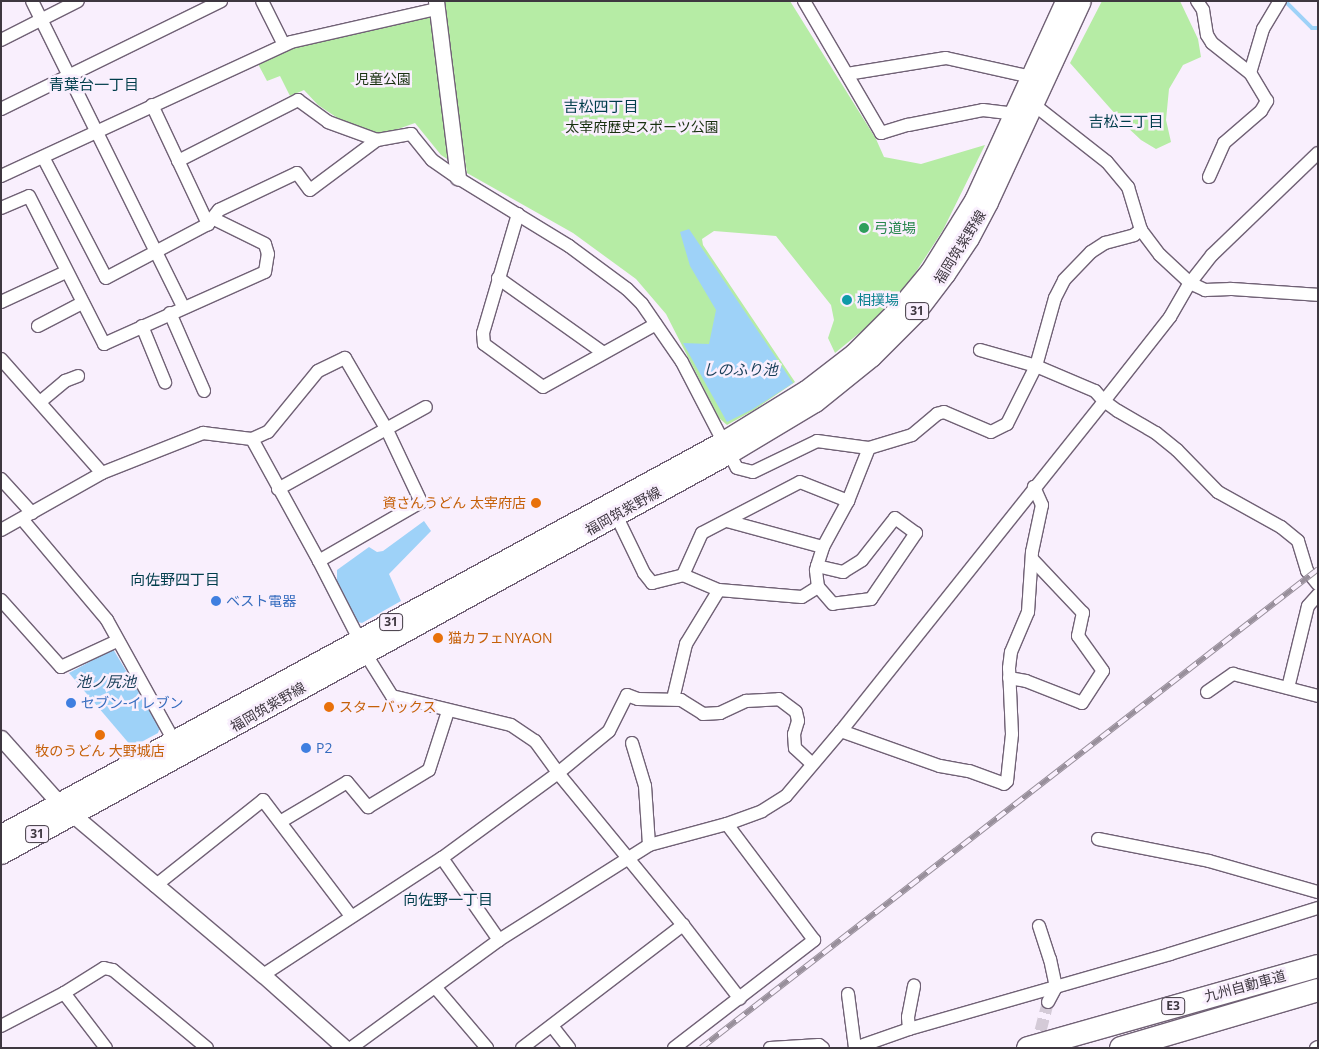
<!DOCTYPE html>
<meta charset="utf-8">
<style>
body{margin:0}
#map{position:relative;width:1319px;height:1049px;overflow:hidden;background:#f9effd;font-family:"Open Sans","Noto Sans JP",sans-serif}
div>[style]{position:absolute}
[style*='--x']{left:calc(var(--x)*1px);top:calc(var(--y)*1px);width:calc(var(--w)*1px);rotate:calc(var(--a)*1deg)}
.green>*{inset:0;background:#b6eca5}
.water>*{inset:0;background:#9ed2f8}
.stream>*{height:4px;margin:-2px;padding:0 2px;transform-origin:2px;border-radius:2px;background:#9ed2f8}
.minor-tunnel>*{height:12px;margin-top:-6px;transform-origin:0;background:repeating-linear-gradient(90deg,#d4cad7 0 12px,transparent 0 18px)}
.roads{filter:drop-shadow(1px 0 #706175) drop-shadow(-1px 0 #706175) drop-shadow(0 1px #706175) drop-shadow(0 -1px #706175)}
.minor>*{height:12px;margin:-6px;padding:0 6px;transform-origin:6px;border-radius:6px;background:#fff}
.tertiary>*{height:15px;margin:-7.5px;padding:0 7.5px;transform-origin:7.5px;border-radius:7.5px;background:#fff}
.primary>*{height:19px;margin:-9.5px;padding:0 9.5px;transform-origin:9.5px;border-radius:9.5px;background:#fff}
.motorway>*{height:22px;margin:-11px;padding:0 11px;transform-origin:11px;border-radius:11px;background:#fff}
.rail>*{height:5.5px;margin-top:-2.75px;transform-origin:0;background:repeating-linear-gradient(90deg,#f9effd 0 11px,#988f9b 0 22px);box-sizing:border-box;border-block:1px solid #988f9b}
.dots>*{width:14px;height:14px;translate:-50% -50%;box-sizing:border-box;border:2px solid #f9effd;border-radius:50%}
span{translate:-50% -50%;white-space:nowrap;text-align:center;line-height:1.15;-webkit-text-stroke:5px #f9effd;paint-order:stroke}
.shield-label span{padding:1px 4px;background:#f9effd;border:1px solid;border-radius:4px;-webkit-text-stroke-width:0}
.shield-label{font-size:12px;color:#3e3740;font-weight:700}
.park-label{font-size:14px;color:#193110}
.leisure-label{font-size:14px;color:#27864d}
.left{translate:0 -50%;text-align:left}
.street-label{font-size:14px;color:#3e3740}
.culture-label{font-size:14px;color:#0d838f}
.food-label{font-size:14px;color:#c56008}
.right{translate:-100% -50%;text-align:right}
.shop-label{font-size:14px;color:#366cbe}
.neighbourhood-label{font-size:15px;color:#003d4b}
.water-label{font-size:15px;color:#163d57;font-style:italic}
.frame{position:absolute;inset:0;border:2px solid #3e3740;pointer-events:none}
</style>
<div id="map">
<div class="green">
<div style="clip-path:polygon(442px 1px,790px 1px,876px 139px,884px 157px,921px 164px,985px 145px,943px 230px,910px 281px,874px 321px,835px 353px,828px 338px,834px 320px,831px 305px,776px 236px,714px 231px,702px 239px,703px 245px,795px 382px,754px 410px,727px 425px,719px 418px,666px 314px,636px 279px,573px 233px,467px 173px)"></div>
<div style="clip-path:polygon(1102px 1px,1180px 1px,1198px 39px,1201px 57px,1183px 65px,1169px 89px,1166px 120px,1171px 142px,1156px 149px,1141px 140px,1125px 125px,1070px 63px)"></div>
<div style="clip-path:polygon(432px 14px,452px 162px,441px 155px,415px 123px,378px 136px,348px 125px,318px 105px,304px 90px,290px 96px,280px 76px,267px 81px,258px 64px,290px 46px)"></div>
</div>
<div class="water">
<div style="clip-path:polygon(689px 229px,793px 383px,753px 409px,727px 422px,683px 343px,709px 344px,716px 310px,690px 266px,680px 232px)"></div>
<div style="clip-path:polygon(424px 521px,431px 531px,389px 574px,401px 601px,362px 623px,358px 622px,337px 582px,337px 570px,369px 547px,377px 552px,383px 551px)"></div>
<div style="clip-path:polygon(113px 649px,160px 727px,158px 733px,132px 747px,69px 673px)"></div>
</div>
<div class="stream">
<div style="--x:1285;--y:1;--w:38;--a:45"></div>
<div style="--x:1312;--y:28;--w:6;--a:0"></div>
</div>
<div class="minor-tunnel">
<div style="--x:1036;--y:1048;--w:48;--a:-75.4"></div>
</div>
<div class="roads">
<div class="minor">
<div style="--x:32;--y:1;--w:340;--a:63.7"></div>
<div style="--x:262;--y:1;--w:49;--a:63.4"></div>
<div style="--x:804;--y:1;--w:153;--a:59.7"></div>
<div style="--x:881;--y:133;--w:28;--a:-17"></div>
<div style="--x:908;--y:125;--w:76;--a:-11.3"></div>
<div style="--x:983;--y:110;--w:31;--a:7"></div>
<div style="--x:1197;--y:1;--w:11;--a:56"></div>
<div style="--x:1203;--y:10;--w:25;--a:81"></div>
<div style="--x:1207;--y:35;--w:9;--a:58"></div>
<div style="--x:1212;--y:43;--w:48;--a:38.3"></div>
<div style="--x:1;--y:40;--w:86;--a:-26.9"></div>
<div style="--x:847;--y:74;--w:100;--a:-9.2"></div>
<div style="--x:946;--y:58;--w:87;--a:12.6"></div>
<div style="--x:1028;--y:100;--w:100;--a:38.1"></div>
<div style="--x:1107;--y:162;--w:33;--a:50"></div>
<div style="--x:1128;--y:187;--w:45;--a:73.2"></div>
<div style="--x:1141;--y:230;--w:31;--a:53"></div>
<div style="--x:1160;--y:255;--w:41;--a:43"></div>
<div style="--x:1190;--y:283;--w:17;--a:25"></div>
<div style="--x:1205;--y:290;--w:26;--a:-2"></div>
<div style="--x:1231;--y:289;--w:87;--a:3.9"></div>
<div style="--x:152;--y:105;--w:132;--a:64.8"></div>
<div style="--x:1;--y:109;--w:245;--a:-26.1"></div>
<div style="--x:43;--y:157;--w:136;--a:62.5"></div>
<div style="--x:106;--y:278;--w:115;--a:-27.9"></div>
<div style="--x:208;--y:224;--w:18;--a:-52"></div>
<div style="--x:219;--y:210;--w:86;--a:-25.4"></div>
<div style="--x:297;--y:173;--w:21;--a:53"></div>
<div style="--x:310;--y:190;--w:84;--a:-36.7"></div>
<div style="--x:377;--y:140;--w:35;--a:-10"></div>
<div style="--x:411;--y:134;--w:33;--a:51"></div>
<div style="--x:432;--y:160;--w:32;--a:35"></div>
<div style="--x:458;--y:178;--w:130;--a:31.5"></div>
<div style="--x:569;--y:246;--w:72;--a:36.6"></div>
<div style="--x:627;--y:289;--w:21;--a:45"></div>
<div style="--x:642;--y:304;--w:70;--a:55.4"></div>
<div style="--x:682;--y:362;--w:119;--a:62.6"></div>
<div style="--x:737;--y:468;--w:16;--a:14"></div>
<div style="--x:753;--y:472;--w:71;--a:-25.8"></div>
<div style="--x:817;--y:441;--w:52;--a:7.7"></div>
<div style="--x:869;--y:448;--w:45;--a:-16.8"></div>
<div style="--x:912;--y:435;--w:33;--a:-40"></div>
<div style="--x:937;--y:414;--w:7;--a:-16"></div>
<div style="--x:944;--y:412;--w:51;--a:23.1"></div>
<div style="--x:991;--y:432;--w:18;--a:-27"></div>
<div style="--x:1007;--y:424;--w:65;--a:-63.4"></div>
<div style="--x:1036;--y:366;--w:71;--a:-74.4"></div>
<div style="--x:1055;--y:298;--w:20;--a:-63"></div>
<div style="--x:1064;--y:280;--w:39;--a:-46"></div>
<div style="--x:1091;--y:252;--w:17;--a:-33"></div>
<div style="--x:1105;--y:243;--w:30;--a:-15"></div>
<div style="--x:1134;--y:235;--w:9;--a:-36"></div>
<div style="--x:178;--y:161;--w:135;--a:-26.9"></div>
<div style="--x:298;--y:100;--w:37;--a:36"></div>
<div style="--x:328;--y:122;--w:52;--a:20.2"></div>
<div style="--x:1;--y:176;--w:319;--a:-24.8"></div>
<div style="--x:291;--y:42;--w:149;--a:-12.8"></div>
<div style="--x:1209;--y:177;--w:37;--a:-66"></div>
<div style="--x:1224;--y:143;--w:49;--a:-40.9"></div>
<div style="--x:1261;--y:111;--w:12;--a:-59"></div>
<div style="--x:1267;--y:101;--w:33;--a:-121"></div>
<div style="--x:1250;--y:73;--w:46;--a:-73.5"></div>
<div style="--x:1263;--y:29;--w:33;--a:-59"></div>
<div style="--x:1;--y:208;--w:30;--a:-23"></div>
<div style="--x:29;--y:196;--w:166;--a:63.1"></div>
<div style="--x:104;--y:344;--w:176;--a:-24.1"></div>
<div style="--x:265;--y:272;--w:18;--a:-81"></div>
<div style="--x:268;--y:254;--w:10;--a:-107"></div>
<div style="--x:265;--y:244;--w:57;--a:-153.9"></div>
<div style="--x:518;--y:214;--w:124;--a:106.4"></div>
<div style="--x:483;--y:333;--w:11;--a:85"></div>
<div style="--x:484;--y:344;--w:73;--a:36.1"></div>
<div style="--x:543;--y:387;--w:129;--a:-29.1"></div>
<div style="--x:498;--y:278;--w:128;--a:35.4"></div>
<div style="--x:1;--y:302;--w:72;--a:-24.8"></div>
<div style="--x:170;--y:313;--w:85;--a:66.4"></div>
<div style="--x:38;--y:326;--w:50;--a:-27.6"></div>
<div style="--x:142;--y:326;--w:61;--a:67.7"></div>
<div style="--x:980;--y:350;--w:58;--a:15.9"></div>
<div style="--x:1036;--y:366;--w:64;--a:23"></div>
<div style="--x:1095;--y:391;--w:13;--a:48"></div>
<div style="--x:1104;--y:401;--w:17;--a:36"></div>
<div style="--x:1118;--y:411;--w:44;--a:30.1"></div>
<div style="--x:1156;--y:433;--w:27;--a:39"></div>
<div style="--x:1177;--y:450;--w:59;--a:45.7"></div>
<div style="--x:1218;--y:492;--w:72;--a:29.1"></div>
<div style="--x:1281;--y:527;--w:22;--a:39"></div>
<div style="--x:1298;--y:541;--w:31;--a:73"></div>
<div style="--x:1307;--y:571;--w:17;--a:50"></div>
<div style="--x:1;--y:359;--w:152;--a:48.5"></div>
<div style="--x:40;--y:402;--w:33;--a:-40"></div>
<div style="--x:65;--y:381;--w:14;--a:-21"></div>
<div style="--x:252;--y:439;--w:139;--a:61.2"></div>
<div style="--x:319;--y:561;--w:88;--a:62.9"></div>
<div style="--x:1;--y:479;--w:46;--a:47.6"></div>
<div style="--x:278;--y:489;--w:169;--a:-29"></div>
<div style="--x:616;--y:515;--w:64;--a:64.2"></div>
<div style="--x:644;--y:573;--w:13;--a:51"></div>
<div style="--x:652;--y:583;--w:32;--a:-14"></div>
<div style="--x:683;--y:575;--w:39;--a:23"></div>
<div style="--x:719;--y:590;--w:83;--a:4.8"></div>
<div style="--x:802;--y:597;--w:19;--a:-32"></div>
<div style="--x:22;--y:519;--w:132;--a:49.9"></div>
<div style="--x:107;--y:620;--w:136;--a:61"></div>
<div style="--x:727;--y:521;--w:99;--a:15.2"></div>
<div style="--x:1;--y:530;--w:116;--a:-29.4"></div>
<div style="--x:102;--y:473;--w:109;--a:-21.6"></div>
<div style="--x:203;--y:433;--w:49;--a:7"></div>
<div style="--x:252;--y:439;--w:17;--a:-24"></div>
<div style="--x:268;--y:432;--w:79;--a:-50.7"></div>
<div style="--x:318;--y:371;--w:30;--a:-26"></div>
<div style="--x:345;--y:358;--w:83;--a:59.7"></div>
<div style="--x:387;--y:430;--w:80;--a:64.7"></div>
<div style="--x:421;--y:502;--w:118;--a:150"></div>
<div style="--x:817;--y:566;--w:27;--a:13"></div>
<div style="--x:843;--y:572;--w:22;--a:-32"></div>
<div style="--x:862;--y:560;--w:53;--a:-51.8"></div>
<div style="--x:895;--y:518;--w:26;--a:36"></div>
<div style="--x:916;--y:533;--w:80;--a:124.3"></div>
<div style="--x:871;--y:599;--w:38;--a:173"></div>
<div style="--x:833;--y:604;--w:23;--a:-131"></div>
<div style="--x:818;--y:587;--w:17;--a:-97"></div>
<div style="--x:816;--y:570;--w:4;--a:-76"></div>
<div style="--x:817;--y:566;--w:20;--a:-72"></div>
<div style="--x:823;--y:547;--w:52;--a:-61.5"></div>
<div style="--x:848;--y:501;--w:57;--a:-68.4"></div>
<div style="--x:683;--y:575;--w:46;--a:-65.7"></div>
<div style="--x:702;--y:533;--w:110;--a:-27.5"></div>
<div style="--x:800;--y:482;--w:52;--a:21.6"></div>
<div style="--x:1;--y:600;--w:90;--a:48.2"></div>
<div style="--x:61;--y:667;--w:62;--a:-24.9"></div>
<div style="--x:365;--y:653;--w:51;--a:57.9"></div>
<div style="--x:392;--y:696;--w:122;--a:13.7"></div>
<div style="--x:511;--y:725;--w:29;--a:34"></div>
<div style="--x:535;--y:741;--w:39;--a:54"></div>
<div style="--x:558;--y:773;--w:197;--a:50.6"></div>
<div style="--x:683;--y:925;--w:93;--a:52.4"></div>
<div style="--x:1009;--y:678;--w:17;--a:10"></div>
<div style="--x:1026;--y:681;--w:60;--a:21.4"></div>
<div style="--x:1082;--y:703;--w:38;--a:-57"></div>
<div style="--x:1103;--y:671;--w:43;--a:-125.5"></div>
<div style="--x:1078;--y:636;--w:24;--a:-78"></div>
<div style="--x:1083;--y:613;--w:74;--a:-133.4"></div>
<div style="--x:1288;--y:688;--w:84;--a:-76.3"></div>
<div style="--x:1308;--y:606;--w:15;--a:-48"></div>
<div style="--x:1207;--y:692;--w:32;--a:-35"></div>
<div style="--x:1233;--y:674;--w:88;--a:14.5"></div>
<div style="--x:673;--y:699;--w:57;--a:-76.7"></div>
<div style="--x:686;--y:644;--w:63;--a:-58.6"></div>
<div style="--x:841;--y:731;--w:105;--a:19.5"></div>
<div style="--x:940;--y:766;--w:29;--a:10"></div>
<div style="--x:969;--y:771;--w:37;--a:20"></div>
<div style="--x:1004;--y:784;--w:4;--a:-45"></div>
<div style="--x:1007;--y:781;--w:47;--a:-83.9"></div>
<div style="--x:1012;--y:734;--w:66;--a:-92.6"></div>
<div style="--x:1009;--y:668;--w:16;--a:-83"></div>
<div style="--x:1011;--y:652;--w:43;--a:-67"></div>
<div style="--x:1028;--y:612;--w:60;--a:-86.2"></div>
<div style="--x:1032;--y:552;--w:48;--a:-78"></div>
<div style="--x:1042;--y:505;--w:20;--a:-114"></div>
<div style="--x:632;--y:743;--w:45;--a:73.2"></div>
<div style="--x:645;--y:786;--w:59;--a:86.1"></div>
<div style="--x:280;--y:822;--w:78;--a:-30.8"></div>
<div style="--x:347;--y:782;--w:33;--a:50"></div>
<div style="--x:368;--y:807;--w:71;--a:-31.2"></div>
<div style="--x:429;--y:770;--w:62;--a:-72.1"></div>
<div style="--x:1098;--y:839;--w:113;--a:11.2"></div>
<div style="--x:1209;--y:861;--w:113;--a:15.9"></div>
<div style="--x:442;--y:858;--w:100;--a:55.2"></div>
<div style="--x:155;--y:886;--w:138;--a:-38.5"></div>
<div style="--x:263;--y:800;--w:146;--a:52.8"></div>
<div style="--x:1039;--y:926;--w:35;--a:72"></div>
<div style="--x:1050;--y:959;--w:29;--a:78"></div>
<div style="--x:1056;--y:987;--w:17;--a:118"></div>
<div style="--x:263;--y:975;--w:214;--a:-33.2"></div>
<div style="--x:442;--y:858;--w:144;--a:-36.2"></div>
<div style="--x:558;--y:773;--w:66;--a:-39.5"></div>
<div style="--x:609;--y:731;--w:40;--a:-63.4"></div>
<div style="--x:627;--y:695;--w:12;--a:20"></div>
<div style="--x:638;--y:699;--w:43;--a:1.3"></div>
<div style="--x:681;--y:700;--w:26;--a:32"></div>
<div style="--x:703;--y:714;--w:17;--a:-3"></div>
<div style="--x:720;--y:713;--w:29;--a:-25"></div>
<div style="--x:746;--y:701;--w:33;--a:-3"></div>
<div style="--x:779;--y:699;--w:21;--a:37"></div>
<div style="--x:796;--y:712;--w:9;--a:77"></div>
<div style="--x:798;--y:721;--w:14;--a:107"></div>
<div style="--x:794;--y:734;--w:14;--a:86"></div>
<div style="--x:795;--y:748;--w:23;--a:43"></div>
<div style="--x:436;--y:988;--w:79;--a:49.6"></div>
<div style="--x:64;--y:993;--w:69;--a:52.6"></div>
<div style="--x:848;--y:994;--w:54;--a:82.6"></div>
<div style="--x:855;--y:1048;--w:57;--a:-19.4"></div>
<div style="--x:909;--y:1029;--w:272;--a:-16"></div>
<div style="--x:1170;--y:954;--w:155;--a:-17.3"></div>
<div style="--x:1;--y:1026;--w:71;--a:-27.6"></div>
<div style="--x:64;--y:993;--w:47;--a:-32"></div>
<div style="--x:104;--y:968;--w:9;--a:13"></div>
<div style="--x:113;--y:970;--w:122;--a:39.7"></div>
<div style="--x:552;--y:1026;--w:28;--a:52"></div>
<div style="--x:909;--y:1029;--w:12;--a:-95"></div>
<div style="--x:908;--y:1017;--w:32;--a:-79"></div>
<div style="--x:351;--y:1048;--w:183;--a:-36.1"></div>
<div style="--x:499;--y:940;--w:178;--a:-32.3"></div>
<div style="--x:649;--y:845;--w:81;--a:-15.1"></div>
<div style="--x:727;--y:824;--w:37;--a:-20"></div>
<div style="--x:762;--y:811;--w:28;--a:-32"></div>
<div style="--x:786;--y:796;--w:85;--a:-49.8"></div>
<div style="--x:841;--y:731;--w:422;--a:-51.4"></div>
<div style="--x:1104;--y:401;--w:107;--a:-51.8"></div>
<div style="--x:1170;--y:317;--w:39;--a:-60"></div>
<div style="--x:1190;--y:283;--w:36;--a:-52"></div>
<div style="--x:1212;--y:255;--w:147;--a:-43.9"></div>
<div style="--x:522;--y:1048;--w:203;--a:-37.4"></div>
<div style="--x:674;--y:1048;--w:177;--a:-37.6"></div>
<div style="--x:814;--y:940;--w:145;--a:-126.9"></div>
<div style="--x:770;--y:1048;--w:49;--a:-3.5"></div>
<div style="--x:819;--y:1045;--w:5;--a:37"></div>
<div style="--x:1316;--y:1048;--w:2;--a:-27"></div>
</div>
<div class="tertiary">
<div style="--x:436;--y:1;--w:178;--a:82.9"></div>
<div style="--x:1;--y:738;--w:86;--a:48.3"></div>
<div style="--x:58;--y:802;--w:268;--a:40.2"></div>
<div style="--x:263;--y:975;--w:110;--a:41.7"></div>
</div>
<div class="primary">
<div style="--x:1;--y:834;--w:822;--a:-28.56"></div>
<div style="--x:723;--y:441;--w:97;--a:-31.6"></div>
<div style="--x:806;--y:390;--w:61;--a:-37.6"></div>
<div style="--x:854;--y:353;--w:65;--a:-45"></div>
<div style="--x:900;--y:307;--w:47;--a:-50.2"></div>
<div style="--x:930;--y:271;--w:84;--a:-58.2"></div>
<div style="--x:974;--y:200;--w:219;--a:-65.4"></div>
<div style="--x:1;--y:854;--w:830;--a:-28.82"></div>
<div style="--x:728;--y:454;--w:101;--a:-30.9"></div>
<div style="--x:815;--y:402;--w:72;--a:-38.8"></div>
<div style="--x:871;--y:357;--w:64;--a:-45"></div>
<div style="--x:916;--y:312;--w:48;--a:-52.7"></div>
<div style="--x:945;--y:274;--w:43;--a:-56.3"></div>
<div style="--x:969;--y:238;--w:41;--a:-62.2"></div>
<div style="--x:988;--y:202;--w:221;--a:-65.2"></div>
</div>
<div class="motorway">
<div style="--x:1028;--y:1048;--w:301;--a:-15.8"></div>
<div style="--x:1121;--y:1048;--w:205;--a:-16.4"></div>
</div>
</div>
<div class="rail">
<div style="--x:701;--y:1048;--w:781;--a:-37.82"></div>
</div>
<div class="dots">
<div style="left:864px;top:228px;background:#2e9e5b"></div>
<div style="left:847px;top:300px;background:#0f9aa8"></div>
<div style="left:536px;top:503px;background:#e8710a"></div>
<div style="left:216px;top:601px;background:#3f7fe0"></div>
<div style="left:438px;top:638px;background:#e8710a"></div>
<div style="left:71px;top:703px;background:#3f7fe0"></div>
<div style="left:329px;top:707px;background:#e8710a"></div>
<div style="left:100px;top:735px;background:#e8710a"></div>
<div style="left:306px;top:748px;background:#3f7fe0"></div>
</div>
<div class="shield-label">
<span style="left:917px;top:311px">31</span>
<span style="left:391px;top:622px">31</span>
<span style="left:37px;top:834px">31</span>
<span style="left:1173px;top:1006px">E3</span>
</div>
<div class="park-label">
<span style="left:383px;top:79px">児童公園</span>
<span style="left:642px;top:127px">太宰府歴史スポーツ公園</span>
</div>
<div class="leisure-label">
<span class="left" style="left:874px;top:228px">弓道場</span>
</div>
<div class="street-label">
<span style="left:960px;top:247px;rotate:-58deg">福岡筑紫野線</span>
<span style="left:623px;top:511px;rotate:-29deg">福岡筑紫野線</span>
<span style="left:268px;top:707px;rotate:-30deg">福岡筑紫野線</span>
<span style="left:1245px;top:986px;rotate:-15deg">九州自動車道</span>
</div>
<div class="culture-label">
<span class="left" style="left:857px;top:300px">相撲場</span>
</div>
<div class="food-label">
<span class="right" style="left:526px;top:503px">資さんうどん 太宰府店</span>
<span class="left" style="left:448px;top:638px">猫カフェNYAON</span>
<span class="left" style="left:339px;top:707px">スターバックス</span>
<span style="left:100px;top:751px">牧のうどん 大野城店</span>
</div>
<div class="shop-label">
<span class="left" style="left:226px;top:601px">ベスト電器</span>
<span class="left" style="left:81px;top:703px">セブン-イレブン</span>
<span class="left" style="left:316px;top:748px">P2</span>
</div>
<div class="neighbourhood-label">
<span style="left:94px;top:85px">青葉台一丁目</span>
<span style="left:601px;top:107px">吉松四丁目</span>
<span style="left:1126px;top:122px">吉松三丁目</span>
<span style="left:175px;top:580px">向佐野四丁目</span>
<span style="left:448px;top:900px">向佐野一丁目</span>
</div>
<div class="water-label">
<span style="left:740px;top:370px">しのふり池</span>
<span style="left:106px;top:682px">池ノ尻池</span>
</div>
<div class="frame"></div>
</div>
